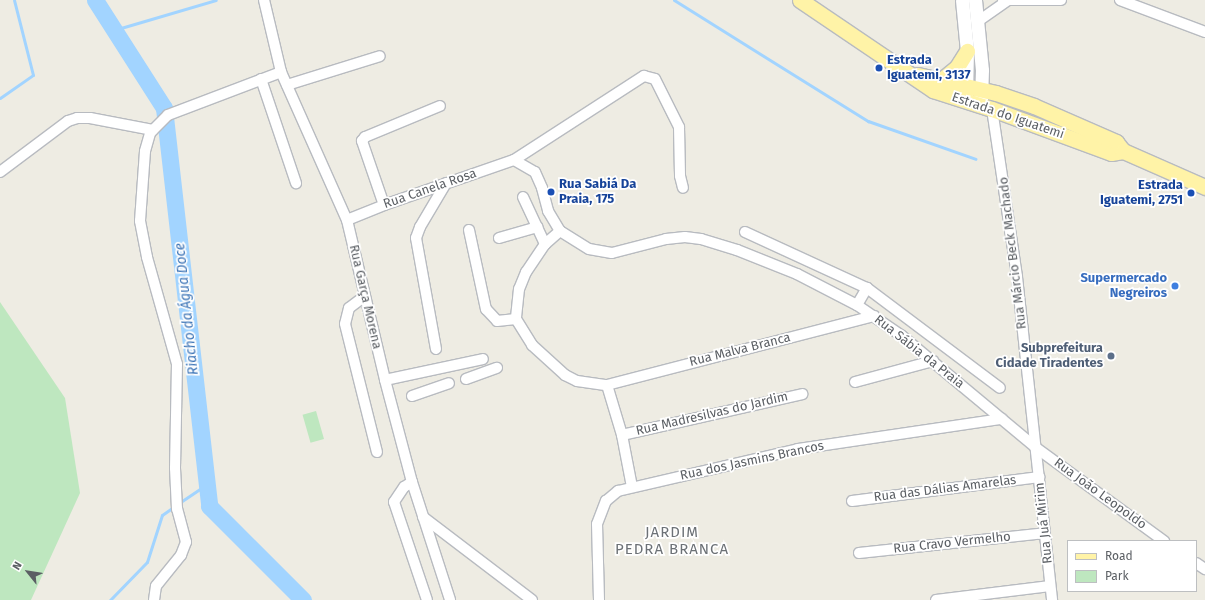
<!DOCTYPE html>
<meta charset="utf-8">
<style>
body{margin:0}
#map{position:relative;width:1205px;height:600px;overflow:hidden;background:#eeece3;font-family:"Fira Sans",sans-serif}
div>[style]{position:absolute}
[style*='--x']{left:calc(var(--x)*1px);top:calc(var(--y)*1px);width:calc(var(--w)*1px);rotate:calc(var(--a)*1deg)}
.green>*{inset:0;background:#bee7bf;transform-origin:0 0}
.stream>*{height:3px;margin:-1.5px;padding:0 1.5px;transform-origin:1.5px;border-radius:1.5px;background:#a2d4ff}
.river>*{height:17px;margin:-8.5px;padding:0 8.5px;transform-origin:8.5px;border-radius:8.5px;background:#a2d4ff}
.roads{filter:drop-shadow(1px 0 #b8bbc0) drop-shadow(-1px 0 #b8bbc0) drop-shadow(0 1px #b8bbc0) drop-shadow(0 -1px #b8bbc0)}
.minor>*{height:10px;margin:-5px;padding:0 5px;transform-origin:5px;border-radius:5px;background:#fff}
.secondary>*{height:13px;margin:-6.5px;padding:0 6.5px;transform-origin:6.5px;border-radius:6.5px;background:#fff}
.primary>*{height:15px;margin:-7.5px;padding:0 7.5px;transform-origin:7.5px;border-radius:7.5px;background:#fff3a7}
.dots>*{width:11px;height:11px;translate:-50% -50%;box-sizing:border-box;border:2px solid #fff;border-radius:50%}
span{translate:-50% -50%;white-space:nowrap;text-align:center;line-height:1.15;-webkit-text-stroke:3.5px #fff;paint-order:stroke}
.transit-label{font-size:13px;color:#164399;font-weight:700}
.left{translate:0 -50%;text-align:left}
.right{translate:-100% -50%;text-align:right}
.street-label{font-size:13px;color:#5b5f64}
.shop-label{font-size:13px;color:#366cbe;font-weight:700}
.service-label{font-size:13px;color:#4e5e75;font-weight:700}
.water-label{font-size:14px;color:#3a73b6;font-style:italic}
.quarter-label{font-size:15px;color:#6c7176;letter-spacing:1px}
.legend{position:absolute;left:1067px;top:540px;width:130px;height:52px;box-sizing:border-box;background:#fff;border:1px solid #bdbfc1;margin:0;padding:5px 7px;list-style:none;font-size:12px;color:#5b5f64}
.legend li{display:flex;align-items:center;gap:8px;height:20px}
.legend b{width:20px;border:1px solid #bdbfc1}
.north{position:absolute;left:8px;top:552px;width:40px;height:40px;-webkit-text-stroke:3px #fff;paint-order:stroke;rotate:300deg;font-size:11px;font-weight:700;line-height:16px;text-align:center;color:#5b5f64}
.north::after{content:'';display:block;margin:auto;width:14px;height:18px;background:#5b5f64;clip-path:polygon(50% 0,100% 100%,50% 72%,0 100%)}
</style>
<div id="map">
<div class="green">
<div style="clip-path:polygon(0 302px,65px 398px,80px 493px,31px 600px,0 600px)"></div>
<div style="left:316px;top:411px;width:29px;height:14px;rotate:74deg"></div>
</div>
<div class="stream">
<div style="--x:674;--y:0;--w:229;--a:32"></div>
<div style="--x:868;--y:121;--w:114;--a:19.4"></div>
<div style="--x:114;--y:30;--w:106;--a:-16.4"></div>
<div style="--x:0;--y:98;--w:40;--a:-34.9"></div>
<div style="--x:33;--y:75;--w:77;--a:-104.2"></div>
<div style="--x:179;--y:503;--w:34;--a:-34"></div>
<div style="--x:110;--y:600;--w:53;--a:-45.8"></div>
<div style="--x:147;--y:562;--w:49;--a:-72.3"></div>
<div style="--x:162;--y:515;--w:16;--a:-35"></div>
</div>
<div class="river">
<div style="--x:95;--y:0;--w:128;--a:57.4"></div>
<div style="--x:164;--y:108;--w:401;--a:83.5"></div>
<div style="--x:209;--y:506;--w:133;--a:45"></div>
</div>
<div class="roads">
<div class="minor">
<div style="--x:264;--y:0;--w:74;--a:76.7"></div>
<div style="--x:281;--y:72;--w:162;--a:66"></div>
<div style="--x:347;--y:220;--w:164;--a:76.6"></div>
<div style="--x:385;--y:380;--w:106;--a:75.2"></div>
<div style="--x:412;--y:482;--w:124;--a:72.1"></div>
<div style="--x:1003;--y:0;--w:58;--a:0"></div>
<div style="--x:1120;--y:0;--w:91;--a:20.6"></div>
<div style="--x:977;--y:22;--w:37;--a:-35"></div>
<div style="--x:261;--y:79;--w:110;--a:71.4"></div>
<div style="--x:287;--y:85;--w:97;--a:-17.3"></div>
<div style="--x:992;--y:109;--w:170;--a:81.5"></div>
<div style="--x:1017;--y:277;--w:325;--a:83.8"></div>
<div style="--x:514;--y:160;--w:24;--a:30"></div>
<div style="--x:535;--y:172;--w:17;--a:66"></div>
<div style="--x:542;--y:188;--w:24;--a:75"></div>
<div style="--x:548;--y:211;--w:23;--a:59"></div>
<div style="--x:560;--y:231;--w:34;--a:32"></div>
<div style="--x:589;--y:249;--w:23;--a:10"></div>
<div style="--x:612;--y:253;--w:56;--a:-14.5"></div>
<div style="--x:666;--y:239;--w:19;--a:-6"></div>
<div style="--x:685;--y:237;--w:16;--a:7"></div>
<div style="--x:701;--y:239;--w:38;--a:17"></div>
<div style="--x:737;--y:250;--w:65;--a:21.8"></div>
<div style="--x:797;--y:274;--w:68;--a:27.3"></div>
<div style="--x:857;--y:305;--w:55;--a:34.6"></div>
<div style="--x:902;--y:336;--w:173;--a:39.8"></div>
<div style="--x:1035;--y:447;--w:160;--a:36.1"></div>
<div style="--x:0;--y:172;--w:85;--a:-36.9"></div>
<div style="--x:68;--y:121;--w:9;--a:-18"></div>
<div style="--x:77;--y:118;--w:13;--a:0"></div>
<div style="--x:90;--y:118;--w:64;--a:10.8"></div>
<div style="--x:384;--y:205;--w:68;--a:-109"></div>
<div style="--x:362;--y:141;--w:5;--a:-53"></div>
<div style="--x:365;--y:137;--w:81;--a:-22.5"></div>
<div style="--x:347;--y:220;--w:40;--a:-22"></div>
<div style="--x:384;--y:205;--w:138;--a:-19.1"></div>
<div style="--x:514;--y:160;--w:155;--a:-32.9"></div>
<div style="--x:644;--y:76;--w:11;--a:15"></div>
<div style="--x:655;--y:79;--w:54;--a:63.4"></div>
<div style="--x:679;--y:127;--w:49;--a:88.8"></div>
<div style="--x:680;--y:176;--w:12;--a:76"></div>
<div style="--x:537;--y:227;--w:19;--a:65"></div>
<div style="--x:469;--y:230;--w:81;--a:77.9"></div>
<div style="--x:486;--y:309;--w:16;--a:47"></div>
<div style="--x:497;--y:321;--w:19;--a:-6"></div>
<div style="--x:560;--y:231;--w:20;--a:139"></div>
<div style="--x:545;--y:244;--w:34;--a:124"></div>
<div style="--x:526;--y:272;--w:18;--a:112"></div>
<div style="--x:519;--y:289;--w:30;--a:96"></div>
<div style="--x:516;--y:319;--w:31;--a:58"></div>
<div style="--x:532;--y:345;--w:45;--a:42.3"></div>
<div style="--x:565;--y:375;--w:13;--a:27"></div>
<div style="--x:577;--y:381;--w:30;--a:8"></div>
<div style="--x:607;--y:385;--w:276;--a:-14.5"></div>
<div style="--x:745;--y:232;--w:134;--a:24.7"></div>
<div style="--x:867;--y:288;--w:166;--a:36.9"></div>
<div style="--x:499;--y:238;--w:40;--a:-16"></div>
<div style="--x:537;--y:227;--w:33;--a:-115"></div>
<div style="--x:365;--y:296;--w:20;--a:143"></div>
<div style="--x:349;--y:308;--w:16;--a:104"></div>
<div style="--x:345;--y:324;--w:132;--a:76"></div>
<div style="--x:857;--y:305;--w:20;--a:-60"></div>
<div style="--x:436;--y:349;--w:113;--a:-100.2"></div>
<div style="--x:416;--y:238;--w:12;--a:-70"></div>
<div style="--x:420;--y:227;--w:51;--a:-59.4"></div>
<div style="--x:466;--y:379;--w:33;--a:-20"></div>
<div style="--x:385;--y:380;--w:100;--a:-12.1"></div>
<div style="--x:855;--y:382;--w:81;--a:-15.1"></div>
<div style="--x:607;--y:385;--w:52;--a:73.3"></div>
<div style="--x:622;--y:435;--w:53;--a:79.1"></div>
<div style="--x:412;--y:396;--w:39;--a:-19"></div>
<div style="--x:622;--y:435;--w:185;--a:-12.8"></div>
<div style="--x:412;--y:482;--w:9;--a:148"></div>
<div style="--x:404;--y:487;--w:18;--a:124"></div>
<div style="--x:394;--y:502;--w:103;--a:71.4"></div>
<div style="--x:852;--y:501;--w:189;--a:-7.3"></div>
<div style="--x:423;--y:517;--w:137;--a:37.3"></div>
<div style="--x:859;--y:553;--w:187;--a:-6.1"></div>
<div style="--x:1196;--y:563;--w:11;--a:34"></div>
<div style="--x:154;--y:600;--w:14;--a:-82"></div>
<div style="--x:156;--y:586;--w:40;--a:-51"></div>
<div style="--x:181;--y:555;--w:14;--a:-69"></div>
<div style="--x:186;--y:542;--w:34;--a:-105"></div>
<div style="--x:177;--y:509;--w:41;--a:-92.8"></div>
<div style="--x:175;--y:468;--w:104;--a:-88.9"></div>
<div style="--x:177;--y:364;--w:111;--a:-105.7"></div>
<div style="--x:147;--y:257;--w:37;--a:-101"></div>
<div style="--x:140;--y:221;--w:70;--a:-85.9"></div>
<div style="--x:145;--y:151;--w:19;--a:-74"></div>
<div style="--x:150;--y:133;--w:25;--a:-45"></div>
<div style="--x:168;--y:115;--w:121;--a:-20.8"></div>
<div style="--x:599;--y:600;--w:76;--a:-91.5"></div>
<div style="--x:597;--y:524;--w:25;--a:-69"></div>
<div style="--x:606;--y:501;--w:16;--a:-40"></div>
<div style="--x:618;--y:491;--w:185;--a:-13.1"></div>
<div style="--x:798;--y:449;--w:206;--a:-8.4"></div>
<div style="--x:936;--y:600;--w:115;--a:-7"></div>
</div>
<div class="secondary">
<div style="--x:962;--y:0;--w:51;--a:84.4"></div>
<div style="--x:967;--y:51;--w:45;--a:91.3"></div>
<div style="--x:975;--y:0;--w:70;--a:84.3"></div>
<div style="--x:982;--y:70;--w:29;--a:92"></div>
</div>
<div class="primary">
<div style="--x:800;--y:0;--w:161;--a:34.1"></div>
<div style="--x:933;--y:90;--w:62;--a:17.9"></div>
<div style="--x:992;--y:109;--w:127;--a:20.3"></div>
<div style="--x:1111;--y:153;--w:12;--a:-9"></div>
<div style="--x:918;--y:75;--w:80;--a:13"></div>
<div style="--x:996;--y:93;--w:40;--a:18.9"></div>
<div style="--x:1034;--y:106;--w:90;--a:23.7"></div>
<div style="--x:1116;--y:142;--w:11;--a:52"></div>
<div style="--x:1123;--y:151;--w:90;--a:23.7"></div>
<div style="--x:940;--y:81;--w:22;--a:-39"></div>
<div style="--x:957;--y:67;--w:19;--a:-58"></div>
</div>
</div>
<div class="dots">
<div style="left:879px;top:68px;background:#1a4fb4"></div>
<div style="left:551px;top:192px;background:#1a4fb4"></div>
<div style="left:1191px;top:193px;background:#1a4fb4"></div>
<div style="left:1175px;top:286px;background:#3f7fe0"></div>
<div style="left:1111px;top:356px;background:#5c6f8a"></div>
</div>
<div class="transit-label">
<span class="left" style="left:887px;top:68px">Estrada<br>Iguatemi, 3137</span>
<span class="left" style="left:559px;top:192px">Rua Sabiá Da<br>Praia, 175</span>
<span class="right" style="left:1183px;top:193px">Estrada<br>Iguatemi, 2751</span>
</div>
<div class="street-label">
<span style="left:1008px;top:116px;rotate:19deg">Estrada do Iguatemi</span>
<span style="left:430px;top:189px;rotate:-19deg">Rua Canela Rosa</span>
<span style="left:1013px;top:253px;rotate:-97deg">Rua Márcio Beck Machado</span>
<span style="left:365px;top:297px;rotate:77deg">Rua Garça Morena</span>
<span style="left:740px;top:350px;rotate:-14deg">Rua Malva Branca</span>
<span style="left:919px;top:352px;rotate:38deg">Rua Sábia da Praia</span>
<span style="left:712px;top:414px;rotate:-13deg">Rua Madresilvas do Jardim</span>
<span style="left:752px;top:461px;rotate:-12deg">Rua dos Jasmins Brancos</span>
<span style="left:945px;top:489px;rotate:-7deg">Rua das Dálias Amarelas</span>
<span style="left:1100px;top:494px;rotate:36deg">Rua João Leopoldo</span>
<span style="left:1044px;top:523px;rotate:-96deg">Rua Juá Mirim</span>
<span style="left:952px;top:543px;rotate:-6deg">Rua Cravo Vermelho</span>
</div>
<div class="shop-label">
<span class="right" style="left:1167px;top:286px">Supermercado<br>Negreiros</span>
</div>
<div class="service-label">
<span class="right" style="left:1103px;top:356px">Subprefeitura<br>Cidade Tiradentes</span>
</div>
<div class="water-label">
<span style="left:187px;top:309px;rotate:-96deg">Riacho da Água Doce</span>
</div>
<div class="quarter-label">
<span style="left:672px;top:541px">JARDIM<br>PEDRA BRANCA</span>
</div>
<ul class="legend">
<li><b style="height:5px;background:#fff3a7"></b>Road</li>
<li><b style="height:11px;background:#bee7bf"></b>Park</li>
</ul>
<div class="north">N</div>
</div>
